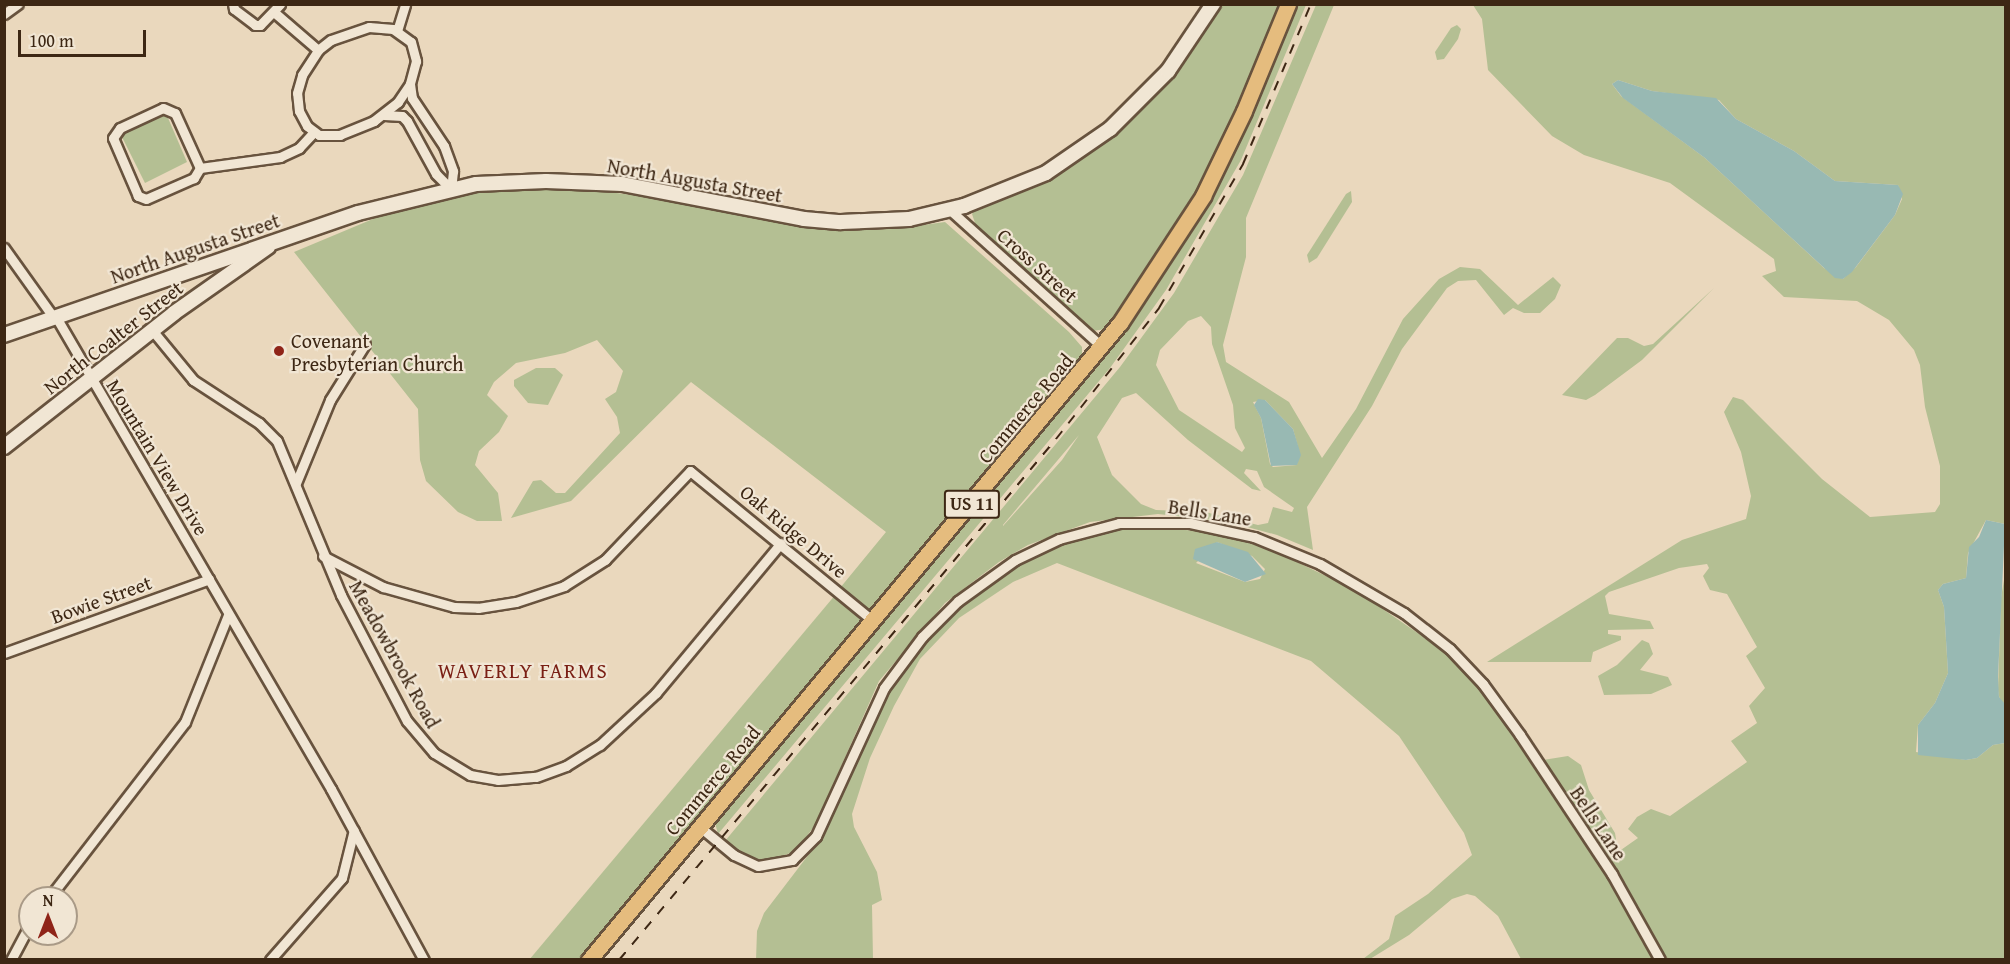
<!DOCTYPE html>
<style>
body{margin:0}
#map{position:relative;width:2010px;height:964px;overflow:hidden;background:#ead8bd;font-family:"Gentium Book Plus",serif}
div>[style]{position:absolute}
[style*='--x']{left:calc(var(--x)*1px);top:calc(var(--y)*1px);width:calc(var(--w)*1px);rotate:calc(var(--a)*1deg)}
.green>*{inset:0;background:#b4bf93}
.water>*{inset:0;background:#98b9b3}
.roads{filter:drop-shadow(2px 0 #68533e) drop-shadow(-2px 0 #68533e) drop-shadow(0 2px #68533e) drop-shadow(0 -2px #68533e)}
.street>*{height:9px;margin:-4.5px;padding:0 4.5px;transform-origin:4.5px;border-radius:4.5px;background:#f1e6d4}
.secondary>*{height:14px;margin:-7px;padding:0 7px;transform-origin:7px;border-radius:7px;background:#f1e6d4}
.primary>*{height:15px;margin:-7.5px;padding:0 7.5px;transform-origin:7.5px;border-radius:7.5px;background:#e5bc7e}
.rail>*{height:2px;margin-top:-1px;transform-origin:0;background:repeating-linear-gradient(90deg,#3d2714 0 10px,transparent 0 20px)}
.dots>*{width:16px;height:16px;translate:-50% -50%;box-sizing:border-box;border:3px solid #f1e6d4;border-radius:50%}
span{translate:-50% -50%;white-space:nowrap;text-align:center;line-height:1.15;-webkit-text-stroke:4.5px #f1e6d4;paint-order:stroke}
.shield-label span{padding:2px 4px;background:#f1e6d4;border:2px solid;border-radius:4px;-webkit-text-stroke-width:0}
.shield-label{font-size:18px;color:#3d2714;font-weight:700}
.street-label{font-size:20px;color:#3d2714}
.poi-label{font-size:20px;color:#3d2714}
.left{translate:0 -50%;text-align:left}
.neighbourhood-label{font-size:21px;color:#7a1f14;letter-spacing:1.5px}
.frame{position:absolute;inset:0;border:6px solid #3d2714;pointer-events:none}
.north{position:absolute;left:18px;top:886px;width:60px;height:60px;box-sizing:border-box;background:#f1e6d4;border:2px solid #a99a87;border-radius:50%;rotate:0deg;font-size:16px;font-weight:700;line-height:24px;text-align:center;color:#3d2714}
.north::after{content:'';display:block;margin:auto;width:21px;height:27px;background:#8f2418;clip-path:polygon(50% 0,100% 100%,50% 72%,0 100%)}
.scale{position:absolute;left:18px;top:30px;width:128px;height:27px;box-sizing:border-box;border:3px solid #3d2714;border-top:0;padding-left:8px;font-size:18px;line-height:21px;white-space:nowrap;color:#3d2714;-webkit-text-stroke:4px #f1e6d4;paint-order:stroke}
</style>
<div id="map">
<div class="green">
<div style="clip-path:polygon(1217px 5px,1281px 5px,1235px 115px,1191px 203px,1106px 329px,1092px 331px,976px 226px,972px 214px,976px 208px,1101px 143px)"></div>
<div style="clip-path:polygon(1293px 5px,1306px 5px,1241px 160px,1166px 290px,1110px 368px,718px 834px,714px 819px,1049px 421px,1152px 287px)"></div>
<div style="clip-path:polygon(evenodd,1316px 5px,1334px 5px,1246px 218px,1246px 257px,1223px 345px,1226px 362px,1289px 402px,1322px 458px,1356px 409px,1403px 319px,1439px 279px,1460px 267px,1480px 269px,1518px 305px,1553px 277px,1561px 285px,1555px 299px,1540px 313px,1524px 313px,1513px 308px,1504px 315px,1476px 280px,1458px 281px,1447px 288px,1402px 349px,1372px 406px,1307px 507px,1313px 550px,1277px 535px,1229px 522px,1158px 514px,1090px 522px,1028px 545px,999px 562px,945px 603px,879px 681px,815px 825px,796px 851px,768px 861px,754px 859px,732px 847px,725px 841px,1120px 367px,1174px 293px,1243px 175px,1316px 5px,1201px 316px,1211px 327px,1212px 344px,1233px 405px,1235px 428px,1245px 448px,1242px 452px,1179px 410px,1156px 365px,1160px 350px,1188px 321px,1201px 316px,1316px 5px,1136px 393px,1188px 440px,1252px 489px,1261px 491px,1244px 473px,1246px 469px,1257px 471px,1264px 487px,1294px 508px,1292px 512px,1273px 507px,1268px 523px,1258px 525px,1205px 512px,1156px 510px,1141px 504px,1112px 475px,1097px 437px,1122px 398px,1136px 393px,1316px 5px,1265px 400px,1293px 429px,1298px 447px,1297px 465px,1273px 467px,1270px 464px,1261px 418px,1253px 402px,1265px 400px,1316px 5px,1079px 435px,1062px 460px,1003px 526px,1003px 525px,1079px 435px)"></div>
<div style="clip-path:polygon(evenodd,1473px 5px,2005px 5px,2005px 524px,1986px 520px,1968px 553px,1966px 578px,1943px 584px,1938px 590px,1944px 607px,1948px 673px,1935px 703px,1918px 725px,1916px 752px,1966px 760px,1977px 758px,1993px 745px,2005px 743px,2005px 959px,1667px 959px,1610px 858px,1543px 760px,1568px 756px,1581px 765px,1589px 790px,1615px 833px,1618px 852px,1638px 838px,1628px 829px,1637px 817px,1651px 809px,1670px 816px,1747px 762px,1731px 741px,1757px 723px,1749px 706px,1765px 688px,1746px 656px,1757px 647px,1727px 594px,1710px 590px,1703px 576px,1709px 568px,1707px 564px,1679px 568px,1609px 592px,1605px 596px,1609px 614px,1650px 621px,1654px 629px,1608px 630px,1608px 634px,1621px 636px,1621px 640px,1593px 652px,1591px 662px,1487px 662px,1682px 540px,1746px 519px,1751px 496px,1741px 452px,1724px 412px,1733px 397px,1743px 400px,1822px 479px,1870px 517px,1935px 512px,1940px 504px,1940px 466px,1925px 407px,1920px 365px,1914px 350px,1889px 320px,1857px 301px,1784px 297px,1762px 276px,1776px 271px,1774px 259px,1670px 183px,1584px 155px,1552px 136px,1488px 70px,1482px 19px,1473px 5px,1618px 80px,1652px 91px,1719px 100px,1736px 119px,1794px 151px,1835px 181px,1898px 185px,1902px 199px,1895px 215px,1856px 267px,1843px 279px,1824px 268px,1705px 158px,1621px 96px,1612px 84px,1618px 80px)"></div>
<div style="clip-path:polygon(1457px 25px,1461px 29px,1458px 39px,1444px 59px,1437px 60px,1435px 52px,1451px 28px)"></div>
<div style="clip-path:polygon(162px 114px,168px 118px,187px 162px,145px 183px,121px 135px)"></div>
<div style="clip-path:polygon(514px 189px,601px 191px,648px 197px,825px 230px,893px 229px,945px 222px,1069px 332px,1082px 347px,1082px 358px,873px 609px,864px 607px,840px 588px,886px 532px,691px 382px,571px 501px,511px 518px,533px 481px,541px 480px,556px 493px,565px 493px,620px 433px,617px 417px,605px 399px,616px 392px,623px 371px,597px 340px,565px 353px,516px 363px,494px 382px,487px 395px,508px 416px,499px 432px,479px 451px,475px 465px,498px 493px,502px 521px,477px 521px,458px 512px,426px 481px,420px 460px,418px 409px,294px 252px,392px 211px,459px 195px)"></div>
<div style="clip-path:polygon(1351px 191px,1352px 202px,1317px 258px,1309px 263px,1307px 255px,1346px 194px)"></div>
<div style="clip-path:polygon(1714px 288px,1642px 360px,1595px 395px,1586px 400px,1562px 395px,1617px 338px,1628px 338px,1644px 346px,1653px 344px)"></div>
<div style="clip-path:polygon(536px 368px,555px 368px,563px 375px,548px 405px,528px 403px,514px 386px,514px 380px)"></div>
<div style="clip-path:polygon(evenodd,1133px 527px,1203px 531px,1268px 548px,1355px 590px,1457px 660px,1503px 714px,1571px 824px,1601px 864px,1654px 959px,1521px 959px,1498px 916px,1475px 896px,1467px 894px,1452px 899px,1409px 935px,1370px 959px,1363px 959px,1389px 939px,1395px 916px,1428px 894px,1472px 855px,1464px 833px,1399px 736px,1311px 661px,1057px 563px,1013px 582px,959px 618px,920px 659px,894px 706px,870px 758px,852px 814px,854px 827px,877px 872px,882px 900px,872px 905px,873px 959px,756px 960px,757px 931px,764px 913px,819px 841px,882px 700px,916px 650px,942px 621px,990px 579px,1035px 553px,1086px 535px,1133px 527px,1217px 542px,1252px 556px,1265px 569px,1260px 579px,1245px 582px,1196px 563px,1217px 542px)"></div>
<div style="clip-path:polygon(2005px 574px,2005px 704px,2000px 701px,1998px 690px,2001px 598px)"></div>
<div style="clip-path:polygon(836px 594px,862px 617px,861px 626px,580px 959px,529px 960px)"></div>
<div style="clip-path:polygon(1642px 640px,1649px 643px,1653px 654px,1640px 670px,1668px 677px,1672px 685px,1651px 694px,1604px 695px,1598px 676px,1617px 665px)"></div>
</div>
<div class="water">
<div style="clip-path:polygon(1618px 80px,1652px 91px,1716px 98px,1736px 119px,1794px 151px,1835px 181px,1898px 185px,1903px 194px,1895px 215px,1852px 272px,1843px 279px,1835px 278px,1705px 158px,1623px 98px,1612px 84px)"></div>
<div style="clip-path:polygon(1258px 399px,1265px 400px,1293px 429px,1301px 455px,1297px 465px,1271px 466px,1261px 418px,1254px 405px)"></div>
<div style="clip-path:polygon(1986px 520px,2005px 524px,1998px 677px,1999px 697px,2005px 704px,2005px 743px,1993px 745px,1977px 758px,1966px 760px,1918px 755px,1918px 725px,1935px 703px,1948px 673px,1944px 607px,1938px 590px,1943px 584px,1966px 578px,1969px 547px,1979px 537px)"></div>
<div style="clip-path:polygon(1217px 542px,1248px 552px,1266px 574px,1245px 582px,1193px 559px,1195px 549px)"></div>
</div>
<div class="roads">
<div class="street">
<div style="--x:233;--y:4;--w:5;--a:79"></div>
<div style="--x:234;--y:9;--w:26;--a:37"></div>
<div style="--x:255;--y:25;--w:5;--a:0"></div>
<div style="--x:260;--y:25;--w:29;--a:-46"></div>
<div style="--x:275;--y:13;--w:57;--a:40.7"></div>
<div style="--x:4;--y:14;--w:17;--a:-36"></div>
<div style="--x:369;--y:27;--w:24;--a:5"></div>
<div style="--x:393;--y:29;--w:22;--a:36"></div>
<div style="--x:411;--y:42;--w:20;--a:75"></div>
<div style="--x:416;--y:61;--w:24;--a:105"></div>
<div style="--x:410;--y:84;--w:22;--a:124"></div>
<div style="--x:398;--y:102;--w:31;--a:142"></div>
<div style="--x:374;--y:121;--w:37;--a:158"></div>
<div style="--x:340;--y:135;--w:21;--a:180"></div>
<div style="--x:319;--y:135;--w:15;--a:-143"></div>
<div style="--x:307;--y:126;--w:17;--a:-118"></div>
<div style="--x:299;--y:111;--w:18;--a:-96"></div>
<div style="--x:297;--y:93;--w:19;--a:-74"></div>
<div style="--x:302;--y:75;--w:30;--a:-57"></div>
<div style="--x:318;--y:50;--w:16;--a:-38"></div>
<div style="--x:331;--y:40;--w:40;--a:-18.9"></div>
<div style="--x:397;--y:31;--w:28;--a:-73"></div>
<div style="--x:410;--y:84;--w:14;--a:82"></div>
<div style="--x:412;--y:98;--w:58;--a:56.3"></div>
<div style="--x:444;--y:146;--w:27;--a:70"></div>
<div style="--x:453;--y:171;--w:18;--a:96"></div>
<div style="--x:163;--y:108;--w:13;--a:23"></div>
<div style="--x:175;--y:113;--w:60;--a:65.6"></div>
<div style="--x:200;--y:168;--w:12;--a:121"></div>
<div style="--x:194;--y:178;--w:52;--a:156.4"></div>
<div style="--x:146;--y:199;--w:9;--a:-159"></div>
<div style="--x:138;--y:196;--w:63;--a:-113.3"></div>
<div style="--x:113;--y:138;--w:12;--a:-55"></div>
<div style="--x:120;--y:128;--w:47;--a:-24.9"></div>
<div style="--x:384;--y:115;--w:18;--a:3"></div>
<div style="--x:402;--y:116;--w:7;--a:45"></div>
<div style="--x:407;--y:121;--w:60;--a:61.3"></div>
<div style="--x:436;--y:174;--w:21;--a:45"></div>
<div style="--x:200;--y:168;--w:81;--a:-7.8"></div>
<div style="--x:280;--y:157;--w:21;--a:-25"></div>
<div style="--x:299;--y:148;--w:22;--a:-47"></div>
<div style="--x:950;--y:210;--w:205;--a:42"></div>
<div style="--x:4;--y:248;--w:86;--a:54.5"></div>
<div style="--x:56;--y:317;--w:546;--a:59.77"></div>
<div style="--x:331;--y:789;--w:195;--a:61.5"></div>
<div style="--x:152;--y:330;--w:65;--a:50.6"></div>
<div style="--x:193;--y:380;--w:79;--a:33.1"></div>
<div style="--x:259;--y:423;--w:25;--a:45"></div>
<div style="--x:277;--y:441;--w:167;--a:67.4"></div>
<div style="--x:341;--y:595;--w:142;--a:62.4"></div>
<div style="--x:407;--y:721;--w:42;--a:49.8"></div>
<div style="--x:434;--y:753;--w:42;--a:31.4"></div>
<div style="--x:470;--y:775;--w:28;--a:10"></div>
<div style="--x:498;--y:780;--w:38;--a:-5"></div>
<div style="--x:536;--y:777;--w:32;--a:-20"></div>
<div style="--x:566;--y:766;--w:40;--a:-32"></div>
<div style="--x:600;--y:745;--w:76;--a:-42.9"></div>
<div style="--x:656;--y:693;--w:195;--a:-50.2"></div>
<div style="--x:296;--y:483;--w:90;--a:-67.7"></div>
<div style="--x:330;--y:400;--w:66;--a:-58"></div>
<div style="--x:323;--y:556;--w:68;--a:27.3"></div>
<div style="--x:383;--y:587;--w:74;--a:15.7"></div>
<div style="--x:454;--y:607;--w:24;--a:2"></div>
<div style="--x:478;--y:608;--w:38;--a:-9"></div>
<div style="--x:516;--y:602;--w:51;--a:-18.4"></div>
<div style="--x:564;--y:586;--w:49;--a:-32.4"></div>
<div style="--x:605;--y:560;--w:123;--a:-46.3"></div>
<div style="--x:690;--y:471;--w:237;--a:39.3"></div>
<div style="--x:4;--y:653;--w:218;--a:-19.8"></div>
<div style="--x:700;--y:827;--w:44;--a:39.5"></div>
<div style="--x:734;--y:855;--w:26;--a:25"></div>
<div style="--x:758;--y:866;--w:35;--a:-10"></div>
<div style="--x:792;--y:860;--w:34;--a:-45"></div>
<div style="--x:816;--y:836;--w:163;--a:-65.3"></div>
<div style="--x:884;--y:688;--w:64;--a:-53.3"></div>
<div style="--x:922;--y:637;--w:51;--a:-45"></div>
<div style="--x:958;--y:601;--w:70;--a:-35.7"></div>
<div style="--x:1015;--y:560;--w:49;--a:-25.5"></div>
<div style="--x:1059;--y:539;--w:62;--a:-14.9"></div>
<div style="--x:1119;--y:523;--w:71;--a:0"></div>
<div style="--x:1190;--y:523;--w:66;--a:12.3"></div>
<div style="--x:1254;--y:537;--w:71;--a:22.2"></div>
<div style="--x:1320;--y:564;--w:97;--a:30.3"></div>
<div style="--x:1404;--y:613;--w:58;--a:38"></div>
<div style="--x:1450;--y:649;--w:48;--a:46.7"></div>
<div style="--x:1483;--y:684;--w:63;--a:54"></div>
<div style="--x:1520;--y:735;--w:167;--a:56.5"></div>
<div style="--x:1612;--y:874;--w:98;--a:60.8"></div>
<div style="--x:49;--y:898;--w:222;--a:-52.3"></div>
<div style="--x:185;--y:722;--w:115;--a:-68.1"></div>
<div style="--x:11;--y:960;--w:40;--a:-62"></div>
<div style="--x:270;--y:960;--w:109;--a:-48.7"></div>
<div style="--x:342;--y:878;--w:49;--a:-76"></div>
</div>
<div class="secondary">
<div style="--x:4;--y:335;--w:374;--a:-19"></div>
<div style="--x:358;--y:213;--w:122;--a:-13.8"></div>
<div style="--x:476;--y:184;--w:70;--a:-2.5"></div>
<div style="--x:546;--y:181;--w:76;--a:2.3"></div>
<div style="--x:622;--y:184;--w:185;--a:10.9"></div>
<div style="--x:804;--y:219;--w:37;--a:5"></div>
<div style="--x:841;--y:222;--w:68;--a:-2.5"></div>
<div style="--x:909;--y:219;--w:57;--a:-13.3"></div>
<div style="--x:964;--y:206;--w:88;--a:-21.9"></div>
<div style="--x:1046;--y:173;--w:78;--a:-34.5"></div>
<div style="--x:1110;--y:129;--w:82;--a:-45"></div>
<div style="--x:1168;--y:71;--w:81;--a:-56.1"></div>
<div style="--x:4;--y:447;--w:216;--a:-38.2"></div>
<div style="--x:174;--y:313;--w:115;--a:-35.1"></div>
</div>
<div class="primary">
<div style="--x:589;--y:960;--w:829;--a:-50.19"></div>
<div style="--x:1120;--y:323;--w:152;--a:-56.8"></div>
<div style="--x:1203;--y:196;--w:94;--a:-64.2"></div>
<div style="--x:1244;--y:111;--w:116;--a:-67.6"></div>
</div>
</div>
<div class="rail">
<div style="--x:619;--y:960;--w:680;--a:-50.01"></div>
<div style="--x:1056;--y:439;--w:167;--a:-51.8"></div>
<div style="--x:1159;--y:308;--w:167;--a:-59.7"></div>
<div style="--x:1243;--y:164;--w:174;--a:-67"></div>
</div>
<div class="dots">
<div style="left:279px;top:351px;background:#8f2418"></div>
</div>
<div class="shield-label">
<span style="left:972px;top:504px">US 11</span>
</div>
<div class="street-label">
<span style="left:695px;top:180px;rotate:10deg">North Augusta Street</span>
<span style="left:195px;top:248px;rotate:-19deg">North Augusta Street</span>
<span style="left:1038px;top:265px;rotate:42deg">Cross Street</span>
<span style="left:113px;top:337px;rotate:-38deg">North Coalter Street</span>
<span style="left:1025px;top:408px;rotate:-50deg">Commerce Road</span>
<span style="left:158px;top:457px;rotate:59deg">Mountain View Drive</span>
<span style="left:1210px;top:512px;rotate:9deg">Bells Lane</span>
<span style="left:794px;top:531px;rotate:40deg">Oak Ridge Drive</span>
<span style="left:101px;top:599px;rotate:-20deg">Bowie Street</span>
<span style="left:395px;top:654px;rotate:61deg">Meadowbrook Road</span>
<span style="left:712px;top:780px;rotate:-50deg">Commerce Road</span>
<span style="left:1599px;top:823px;rotate:56deg">Bells Lane</span>
</div>
<div class="poi-label">
<span class="left" style="left:291px;top:352px">Covenant<br>Presbyterian Church</span>
</div>
<div class="neighbourhood-label">
<span style="left:523px;top:671px">WAVERLY FARMS</span>
</div>
<div class="frame"></div>
<div class="north">N</div>
<div class="scale">100 m</div>
</div>
